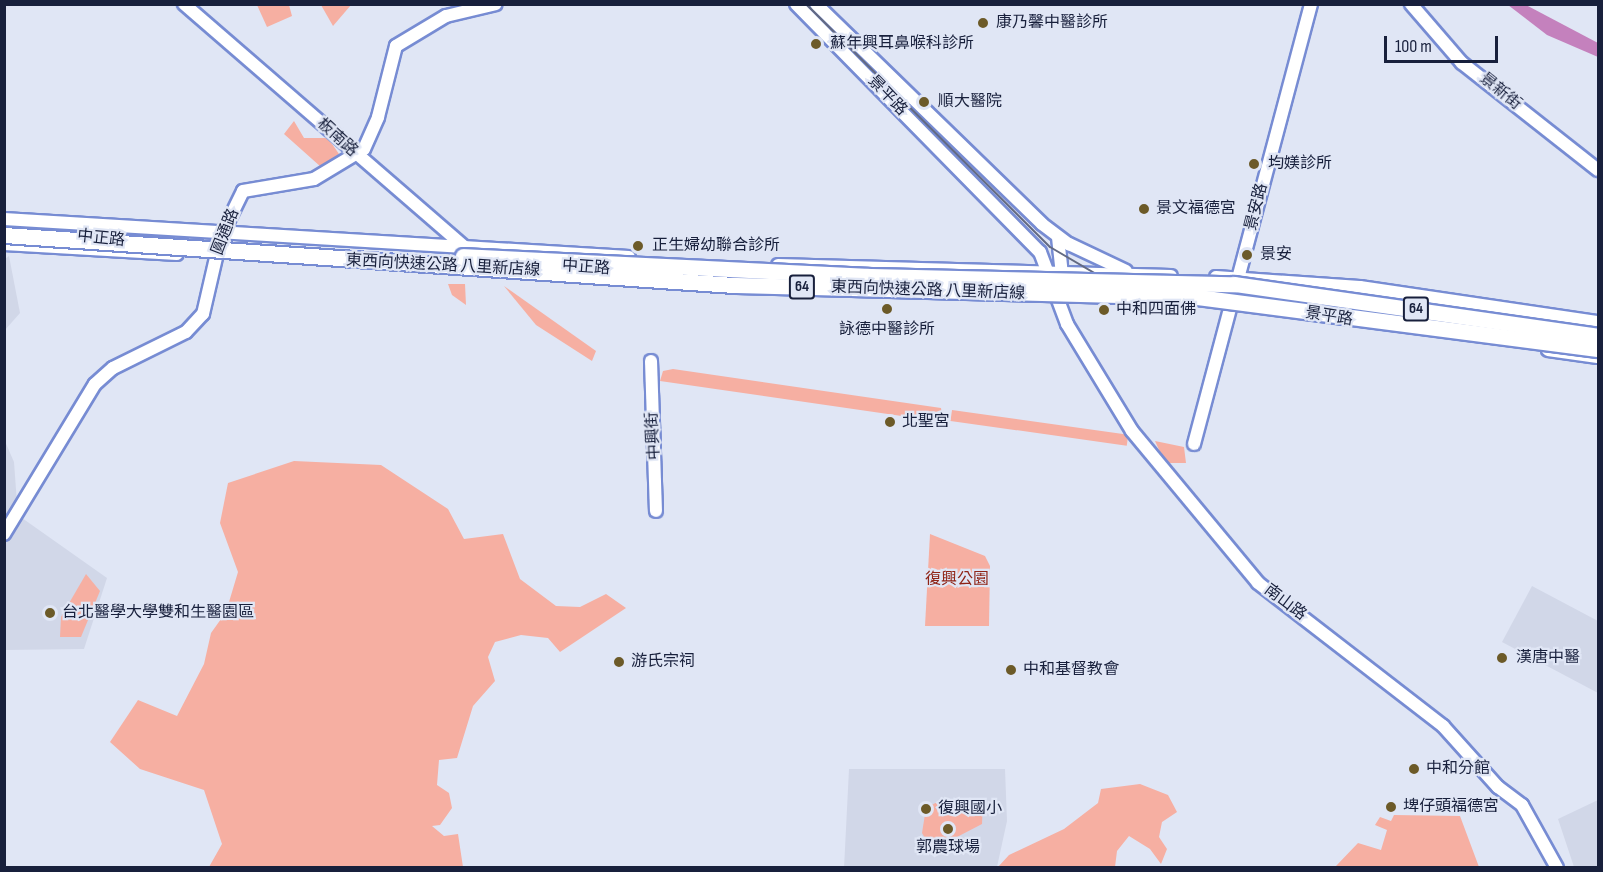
<!DOCTYPE html>
<meta charset="utf-8">
<style>
body{margin:0}
#map{position:relative;width:1603px;height:872px;overflow:hidden;background:#e0e6f5;font-family:"Sofia Sans Condensed","Noto Sans TC",sans-serif}
div>[style]{position:absolute}
[style*='--x']{left:calc(var(--x)*1px);top:calc(var(--y)*1px);width:calc(var(--w)*1px);rotate:calc(var(--a)*1deg)}
.built>*{inset:0;background:#d1d7e8}
.green>*{inset:0;background:#f6afa2;transform-origin:0 0}
.water>*{inset:0;background:#c481bd}
.roads{filter:drop-shadow(2px 0 #778cd3) drop-shadow(-2px 0 #778cd3) drop-shadow(0 2px #778cd3) drop-shadow(0 -2px #778cd3)}
.secondary>*{height:12px;margin:-6px;padding:0 6px;transform-origin:6px;border-radius:6px;background:#fff}
.rail>*{height:2px;margin:-1px;padding:0 1px;transform-origin:1px;border-radius:1px;background:#636a82}
.bridges{filter:drop-shadow(2px 0 #778cd3) drop-shadow(-2px 0 #778cd3) drop-shadow(0 2px #778cd3) drop-shadow(0 -2px #778cd3)}
.highway-bridge>*{height:15px;margin:-7.5px;padding:0 7.5px;transform-origin:7.5px;border-radius:7.5px;background:#fff}
.dots>*{width:16px;height:16px;translate:-50% -50%;box-sizing:border-box;border:3px solid #e0e6f5;border-radius:50%}
span{translate:-50% -50%;white-space:nowrap;text-align:center;line-height:1.15;-webkit-text-stroke:4.5px #e0e6f5;paint-order:stroke}
.shield-label span{padding:2px 4px;background:#e0e6f5;border:2px solid;border-radius:4px;-webkit-text-stroke-width:0}
.shield-label{font-size:15px;color:#18203c;font-weight:700}
.poi-label{font-size:16px;color:#18203c}
.left{translate:0 -50%;text-align:left}
.street-label{font-size:16px;color:#18203c}
.park-label{font-size:16px;color:#8f2417}
.frame{position:absolute;inset:0;border:6px solid #18203c;pointer-events:none}
.scale{position:absolute;left:1384px;top:36px;width:114px;height:27px;box-sizing:border-box;border:3px solid #18203c;border-top:0;padding-left:8px;font-size:18px;line-height:21px;white-space:nowrap;color:#18203c;-webkit-text-stroke:4px #e0e6f5;paint-order:stroke}
</style>
<div id="map">
<div class="built">
<div style="clip-path:polygon(9px 256px,20px 313px,5px 330px,5px 259px)"></div>
<div style="clip-path:polygon(4px 439px,14px 462px,17px 503px,5px 518px)"></div>
<div style="clip-path:polygon(22px 518px,107px 578px,84px 649px,5px 650px,5px 538px)"></div>
<div style="clip-path:polygon(1532px 586px,1598px 621px,1598px 693px,1502px 642px)"></div>
<div style="clip-path:polygon(849px 769px,1005px 769px,1007px 821px,997px 867px,844px 868px)"></div>
<div style="clip-path:polygon(1598px 800px,1598px 867px,1574px 867px,1558px 819px)"></div>
</div>
<div class="green">
<div style="clip-path:polygon(257px 5px,289px 5px,292px 16px,267px 27px)"></div>
<div style="clip-path:polygon(321px 5px,351px 5px,333px 26px)"></div>
<div style="clip-path:polygon(294px 121px,304px 138px,328px 138px,339px 154px,321px 167px,284px 134px)"></div>
<div style="clip-path:polygon(448px 284px,465px 284px,466px 305px,452px 295px)"></div>
<div style="clip-path:polygon(504px 286px,596px 351px,592px 361px,536px 325px)"></div>
<div style="clip-path:polygon(673px 369px,941px 408px,943px 422px,660px 381px,663px 371px)"></div>
<div style="left:952px;top:410px;width:178px;height:11px;rotate:8deg"></div>
<div style="clip-path:polygon(1155px 441px,1184px 447px,1186px 463px,1165px 463px)"></div>
<div style="clip-path:polygon(294px 461px,381px 465px,448px 509px,464px 539px,503px 534px,520px 579px,556px 606px,580px 607px,606px 594px,626px 608px,560px 652px,548px 638px,521px 635px,495px 642px,488px 657px,495px 681px,473px 706px,457px 758px,439px 760px,437px 785px,449px 793px,452px 808px,440px 825px,432px 826px,444px 836px,458px 834px,463px 867px,209px 867px,222px 844px,204px 790px,140px 769px,110px 742px,138px 700px,177px 716px,204px 664px,211px 633px,226px 612px,238px 572px,220px 523px,228px 483px)"></div>
<div style="clip-path:polygon(930px 534px,985px 556px,990px 566px,989px 626px,925px 626px)"></div>
<div style="clip-path:polygon(86px 574px,100px 591px,81px 637px,60px 637px,61px 617px)"></div>
<div style="clip-path:polygon(1140px 784px,1168px 795px,1177px 812px,1162px 822px,1159px 837px,1167px 849px,1161px 864px,1150px 849px,1129px 836px,1117px 851px,1115px 867px,998px 867px,1009px 855px,1064px 829px,1098px 803px,1101px 789px)"></div>
<div style="clip-path:polygon(939px 801px,983px 801px,982px 824px,932px 850px,922px 833px,926px 808px)"></div>
<div style="clip-path:polygon(1394px 815px,1460px 816px,1479px 867px,1336px 866px,1358px 843px,1381px 850px,1387px 830px,1375px 825px,1380px 817px,1391px 821px)"></div>
</div>
<div class="water">
<div style="clip-path:polygon(1508px 5px,1526px 5px,1598px 43px,1598px 57px,1547px 35px)"></div>
</div>
<div class="roads">
<div class="secondary">
<div style="--x:184;--y:4;--w:374;--a:40.9"></div>
<div style="--x:796;--y:4;--w:348;--a:45.5"></div>
<div style="--x:1040;--y:252;--w:77;--a:69.4"></div>
<div style="--x:1067;--y:324;--w:125;--a:58.7"></div>
<div style="--x:1132;--y:431;--w:197;--a:50.3"></div>
<div style="--x:1258;--y:583;--w:234;--a:37.7"></div>
<div style="--x:1443;--y:726;--w:82;--a:48"></div>
<div style="--x:1498;--y:787;--w:30;--a:37"></div>
<div style="--x:1522;--y:805;--w:72;--a:60.9"></div>
<div style="--x:816;--y:4;--w:315;--a:44.2"></div>
<div style="--x:1042;--y:224;--w:34;--a:37"></div>
<div style="--x:1069;--y:244;--w:63;--a:25.3"></div>
<div style="--x:1411;--y:4;--w:78;--a:49.2"></div>
<div style="--x:1462;--y:63;--w:173;--a:38.2"></div>
<div style="--x:4;--y:219;--w:626;--a:3.48"></div>
<div style="--x:1058;--y:237;--w:39;--a:84"></div>
<div style="--x:4;--y:244;--w:173;--a:3.3"></div>
<div style="--x:778;--y:265;--w:393;--a:1.6"></div>
<div style="--x:1216;--y:277;--w:144;--a:4"></div>
<div style="--x:1360;--y:287;--w:241;--a:8.4"></div>
<div style="--x:1548;--y:350;--w:50;--a:8"></div>
<div style="--x:651;--y:361;--w:150;--a:88.1"></div>
<div style="--x:1194;--y:444;--w:455;--a:-75.1"></div>
<div style="--x:4;--y:534;--w:175;--a:-58.8"></div>
<div style="--x:95;--y:384;--w:24;--a:-42"></div>
<div style="--x:113;--y:368;--w:81;--a:-26.3"></div>
<div style="--x:186;--y:332;--w:25;--a:-47"></div>
<div style="--x:203;--y:314;--w:80;--a:-77"></div>
<div style="--x:221;--y:236;--w:50;--a:-63.9"></div>
<div style="--x:243;--y:191;--w:72;--a:-9.6"></div>
<div style="--x:314;--y:179;--w:58;--a:-31"></div>
<div style="--x:364;--y:149;--w:35;--a:-66"></div>
<div style="--x:378;--y:117;--w:73;--a:-75.8"></div>
<div style="--x:396;--y:46;--w:58;--a:-31"></div>
<div style="--x:446;--y:16;--w:51;--a:-13.5"></div>
</div>
</div>
<div class="rail">
<div style="--x:806;--y:4;--w:344;--a:44.9"></div>
<div style="--x:1050;--y:247;--w:61;--a:30.3"></div>
<div style="--x:1103;--y:278;--w:42;--a:15"></div>
<div style="--x:1144;--y:289;--w:103;--a:3.3"></div>
<div style="--x:1247;--y:295;--w:355;--a:8.3"></div>
</div>
<div class="bridges">
<div class="highway-bridge">
<div style="--x:4;--y:235;--w:732;--a:3.92"></div>
<div style="--x:734;--y:285;--w:463;--a:1.5"></div>
<div style="--x:1197;--y:297;--w:404;--a:7.4"></div>
<div style="--x:463;--y:256;--w:405;--a:2.8"></div>
<div style="--x:868;--y:276;--w:366;--a:1.3"></div>
<div style="--x:1234;--y:284;--w:368;--a:8.1"></div>
</div>
</div>
<div class="dots">
<div style="left:983px;top:23px;background:#6c5a28"></div>
<div style="left:816px;top:44px;background:#6c5a28"></div>
<div style="left:924px;top:102px;background:#6c5a28"></div>
<div style="left:1254px;top:164px;background:#6c5a28"></div>
<div style="left:1144px;top:209px;background:#6c5a28"></div>
<div style="left:638px;top:246px;background:#6c5a28"></div>
<div style="left:1247px;top:255px;background:#6c5a28"></div>
<div style="left:887px;top:309px;background:#6c5a28"></div>
<div style="left:1104px;top:310px;background:#6c5a28"></div>
<div style="left:890px;top:422px;background:#6c5a28"></div>
<div style="left:50px;top:613px;background:#6c5a28"></div>
<div style="left:1502px;top:658px;background:#6c5a28"></div>
<div style="left:619px;top:662px;background:#6c5a28"></div>
<div style="left:1011px;top:670px;background:#6c5a28"></div>
<div style="left:1414px;top:769px;background:#6c5a28"></div>
<div style="left:1391px;top:807px;background:#6c5a28"></div>
<div style="left:926px;top:809px;background:#6c5a28"></div>
<div style="left:948px;top:829px;background:#6c5a28"></div>
</div>
<div class="shield-label">
<span style="left:802px;top:287px">64</span>
<span style="left:1416px;top:309px">64</span>
</div>
<div class="poi-label">
<span class="left" style="left:996px;top:23px">康乃馨中醫診所</span>
<span class="left" style="left:830px;top:44px">蘇年興耳鼻喉科診所</span>
<span class="left" style="left:938px;top:102px">順大醫院</span>
<span class="left" style="left:1268px;top:164px">均媄診所</span>
<span class="left" style="left:1156px;top:209px">景文福德宮</span>
<span class="left" style="left:652px;top:246px">正生婦幼聯合診所</span>
<span class="left" style="left:1260px;top:255px">景安</span>
<span class="left" style="left:1116px;top:310px">中和四面佛</span>
<span style="left:887px;top:330px">詠德中醫診所</span>
<span class="left" style="left:902px;top:422px">北聖宮</span>
<span class="left" style="left:62px;top:613px">台北醫學大學雙和生醫園區</span>
<span class="left" style="left:1516px;top:658px">漢唐中醫</span>
<span class="left" style="left:631px;top:662px">游氏宗祠</span>
<span class="left" style="left:1023px;top:670px">中和基督教會</span>
<span class="left" style="left:1426px;top:769px">中和分館</span>
<span class="left" style="left:1403px;top:807px">埤仔頭福德宮</span>
<span class="left" style="left:938px;top:809px">復興國小</span>
<span style="left:948px;top:848px">郭農球場</span>
</div>
<div class="street-label">
<span style="left:1500px;top:92px;rotate:39deg">景新街</span>
<span style="left:887px;top:96px;rotate:46deg">景平路</span>
<span style="left:337px;top:138px;rotate:42deg">板南路</span>
<span style="left:1257px;top:207px;rotate:-76deg">景安路</span>
<span style="left:226px;top:232px;rotate:-69deg">圓通路</span>
<span style="left:101px;top:239px;rotate:6deg">中正路</span>
<span style="left:443px;top:266px;rotate:3deg">東西向快速公路 八里新店線</span>
<span style="left:586px;top:268px;rotate:4deg">中正路</span>
<span style="left:928px;top:291px;rotate:2deg">東西向快速公路 八里新店線</span>
<span style="left:1329px;top:317px;rotate:9deg">景平路</span>
<span style="left:654px;top:436px;rotate:-93deg">中興街</span>
<span style="left:1285px;top:603px;rotate:37deg">南山路</span>
</div>
<div class="park-label">
<span style="left:957px;top:580px">復興公園</span>
</div>
<div class="frame"></div>
<div class="scale">100 m</div>
</div>
